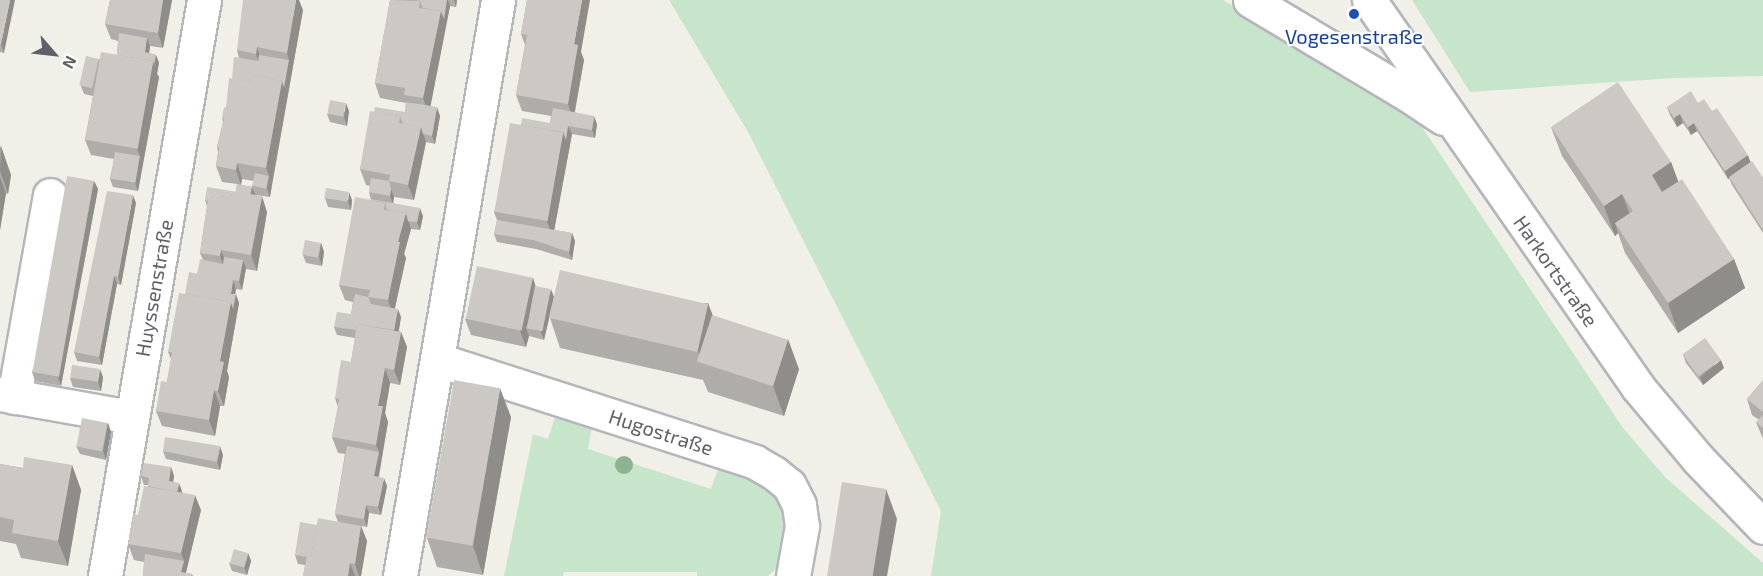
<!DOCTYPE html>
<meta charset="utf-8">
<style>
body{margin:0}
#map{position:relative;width:1763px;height:576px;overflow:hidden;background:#f0efe8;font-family:"Exo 2",sans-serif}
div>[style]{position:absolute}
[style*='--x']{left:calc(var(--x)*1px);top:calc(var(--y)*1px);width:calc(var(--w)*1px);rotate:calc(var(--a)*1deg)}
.green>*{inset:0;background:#c7e5ca}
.roads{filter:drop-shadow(2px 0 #b5b6bb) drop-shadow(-2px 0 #b5b6bb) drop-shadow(0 2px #b5b6bb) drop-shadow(0 -2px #b5b6bb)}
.minor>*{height:33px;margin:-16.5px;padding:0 16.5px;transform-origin:16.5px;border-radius:16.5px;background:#fff}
.trees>*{width:18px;height:18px;margin:-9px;border-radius:50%;background:#8db28f}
.wall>*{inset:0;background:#afada9}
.shaded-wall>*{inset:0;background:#8f8d89}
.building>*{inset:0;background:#ccc9c4;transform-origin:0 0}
.dots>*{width:16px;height:16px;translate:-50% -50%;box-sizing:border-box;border:3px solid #fff;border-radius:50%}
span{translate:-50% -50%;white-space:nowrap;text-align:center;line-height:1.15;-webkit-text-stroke:4.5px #fff;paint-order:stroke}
.transit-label{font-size:20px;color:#164399}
.street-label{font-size:20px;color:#5f6167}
.north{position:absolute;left:24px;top:24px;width:60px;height:60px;-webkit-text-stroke:4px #fff;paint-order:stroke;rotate:118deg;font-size:16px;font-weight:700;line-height:24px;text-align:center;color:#5f6167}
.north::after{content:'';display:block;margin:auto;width:21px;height:27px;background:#5f6167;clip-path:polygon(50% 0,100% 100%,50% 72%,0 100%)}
</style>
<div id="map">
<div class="green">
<div style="clip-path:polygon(669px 0,1223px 0,1410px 109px,1623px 428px,1665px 477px,1763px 563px,1763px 576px,931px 576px,941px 511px,748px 132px)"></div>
<div style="clip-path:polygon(1412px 0,1763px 0,1763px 76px,1674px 78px,1470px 92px)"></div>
<div style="clip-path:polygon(556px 414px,592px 426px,588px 449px,711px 489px,719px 467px,755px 479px,774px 494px,784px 512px,785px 546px,777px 568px,768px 576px,697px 576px,697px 572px,564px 572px,563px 576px,504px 576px,533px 434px,548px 439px)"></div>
</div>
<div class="roads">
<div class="minor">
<div style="--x:1250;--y:0;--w:183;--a:30.9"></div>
<div style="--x:1407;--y:94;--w:43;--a:33.7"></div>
<div style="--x:1369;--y:0;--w:470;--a:55.2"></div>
<div style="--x:1637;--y:386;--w:95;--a:50.1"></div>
<div style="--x:1698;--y:459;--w:94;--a:46.3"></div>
<div style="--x:438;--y:360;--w:333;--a:17.8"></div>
<div style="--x:755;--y:462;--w:22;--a:30"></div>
<div style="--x:774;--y:473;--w:19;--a:39"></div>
<div style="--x:789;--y:485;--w:22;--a:63"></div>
<div style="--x:799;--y:505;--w:21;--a:82"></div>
<div style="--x:802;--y:526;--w:51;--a:100.2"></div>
<div style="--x:0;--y:394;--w:133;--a:10"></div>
<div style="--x:14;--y:397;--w:205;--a:-79.9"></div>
<div style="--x:105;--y:576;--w:584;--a:-80.25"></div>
<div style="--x:400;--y:576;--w:584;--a:-80.34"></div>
</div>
</div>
<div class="trees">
<div style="left:624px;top:465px"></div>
</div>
<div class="wall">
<div style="clip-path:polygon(0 0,4px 53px,0 52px)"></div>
<div style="clip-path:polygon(110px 0,172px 0,163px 48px,150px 46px,149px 53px,156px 55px,159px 63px,157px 74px,159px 77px,138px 191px,113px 187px,110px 179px,114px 159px,91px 155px,85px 140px,93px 96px,84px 94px,81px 86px,99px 59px,117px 55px,118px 41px,111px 39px,105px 24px)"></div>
<div style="clip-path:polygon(390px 0,457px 0,456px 7px,450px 6px,430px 106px,440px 116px,435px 144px,426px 142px,414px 200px,394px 197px,393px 203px,423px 216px,420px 230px,411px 229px,404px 254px,406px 258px,395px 308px,401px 317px,399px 331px,401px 332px,407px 347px,400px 385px,390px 383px,385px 413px,388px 422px,379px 477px,387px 486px,381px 515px,369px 513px,367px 527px,361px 526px,367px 541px,361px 576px,303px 576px,305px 565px,298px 564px,295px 555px,317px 525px,338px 522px,335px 514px,345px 454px,338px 453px,332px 437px,338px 407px,335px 398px,351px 362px,355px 338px,337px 335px,334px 327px,351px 314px,353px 302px,345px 300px,339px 285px,371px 200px,369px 192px,370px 186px,366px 185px,360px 169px,374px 112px,405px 112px,406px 103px,380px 98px,375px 83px)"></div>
<div style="clip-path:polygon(527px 0,581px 52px,584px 60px,575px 112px,597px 124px,595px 138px,572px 134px,554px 230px,572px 233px,575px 241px,572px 260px,536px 249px,497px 242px,494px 234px,497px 220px,494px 212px,521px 125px,550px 123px,551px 116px,522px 111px,516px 95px,525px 45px,521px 34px)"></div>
<div style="clip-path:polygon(303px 10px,270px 197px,255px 195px,252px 186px,254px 181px,242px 179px,241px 185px,252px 187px,255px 195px,267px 212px,257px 271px,246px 269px,242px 290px,236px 289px,235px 294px,239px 303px,227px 371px,229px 377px,224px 406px,220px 406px,215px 436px,162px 426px,156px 411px,167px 382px,171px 359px,168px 352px,185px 294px,197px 274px,203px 260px,200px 253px,207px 206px,205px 200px,236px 192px,237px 184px,222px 182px,216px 166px,218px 152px,217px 147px,223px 122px,222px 118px,226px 108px,232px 79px,239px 58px,237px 50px)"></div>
<div style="clip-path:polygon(1698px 103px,1712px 111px,1763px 178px,1763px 233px,1732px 185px,1729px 178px,1728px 179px,1697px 131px,1691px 135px,1683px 123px,1677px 127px,1670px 115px,1667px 107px)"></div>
<div style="clip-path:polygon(349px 111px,347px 126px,330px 122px,327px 114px)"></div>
<div style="clip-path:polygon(1551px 127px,1671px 162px,1678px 181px,1734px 259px,1745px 288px,1678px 333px,1625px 253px,1618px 233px,1615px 236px,1562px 156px)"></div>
<div style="clip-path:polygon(0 145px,11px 175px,8px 194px,6px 193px,0 230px)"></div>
<div style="clip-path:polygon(94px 181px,98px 189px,61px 386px,35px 381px,32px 372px)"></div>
<div style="clip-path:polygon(325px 198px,352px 200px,351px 210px,328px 207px)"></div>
<div style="clip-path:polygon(136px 203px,121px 285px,117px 284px,102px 365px,77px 361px,74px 352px)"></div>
<div style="clip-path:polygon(321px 243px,324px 252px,322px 266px,306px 263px,303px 255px)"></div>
<div style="clip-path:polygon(533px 278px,535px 286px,554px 297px,544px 340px,529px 336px,526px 347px,471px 335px,465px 319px)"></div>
<div style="clip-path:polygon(708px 303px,713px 316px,799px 369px,784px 416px,708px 392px,703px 380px,560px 348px,550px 318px)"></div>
<div style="clip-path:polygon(1683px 355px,1724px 368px,1703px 385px,1686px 363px)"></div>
<div style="clip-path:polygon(103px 377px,101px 391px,73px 387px,70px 378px)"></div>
<div style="clip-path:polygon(1763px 380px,1763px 439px,1756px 422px,1759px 420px,1752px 415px,1747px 399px)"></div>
<div style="clip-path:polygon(511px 417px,483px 575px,437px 567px,427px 538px)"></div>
<div style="clip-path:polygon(108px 423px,111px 432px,106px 460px,80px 454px,76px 446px)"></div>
<div style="clip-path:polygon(163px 451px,223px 455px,220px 470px,166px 459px)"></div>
<div style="clip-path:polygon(0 464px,23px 468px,72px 465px,81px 490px,68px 566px,21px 558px,16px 544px,0 541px)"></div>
<div style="clip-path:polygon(171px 467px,174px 476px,173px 482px,182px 492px,201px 510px,186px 573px,192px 574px,193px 576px,143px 576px,144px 562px,134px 560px,128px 544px,148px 486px,148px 485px,144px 485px,141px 476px)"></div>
<div style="clip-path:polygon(248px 553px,251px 561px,247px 575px,232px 571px,229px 563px)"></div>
</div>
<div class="shaded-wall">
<div style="clip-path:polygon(10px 0,15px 0,4px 53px,1px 44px)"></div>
<div style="clip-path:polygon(163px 0,172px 0,163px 48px,158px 33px)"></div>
<div style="clip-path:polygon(296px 0,299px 0,303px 10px,272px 184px,266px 168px,282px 81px,289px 60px,287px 53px)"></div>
<div style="clip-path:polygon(447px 0,448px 0,450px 6px,429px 114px,423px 98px,441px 11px)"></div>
<div style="clip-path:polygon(454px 0,457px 0,456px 7px)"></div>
<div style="clip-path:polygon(582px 0,590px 0,581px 52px,584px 60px,573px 120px,568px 104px,574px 44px)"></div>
<div style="clip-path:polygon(147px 38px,150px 46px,148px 61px,145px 52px)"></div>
<div style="clip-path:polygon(257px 47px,262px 63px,261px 70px,256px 54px)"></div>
<div style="clip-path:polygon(156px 55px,159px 63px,157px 74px,159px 77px,143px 164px,137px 149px,153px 61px)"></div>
<div style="clip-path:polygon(346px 103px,349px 111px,347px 126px,344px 117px)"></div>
<div style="clip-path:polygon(437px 107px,440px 116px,435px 144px,432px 136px)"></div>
<div style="clip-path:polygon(1680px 114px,1683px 123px,1677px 127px,1674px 118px)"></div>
<div style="clip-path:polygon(594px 116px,597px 124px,595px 138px,592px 130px)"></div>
<div style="clip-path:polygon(1694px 123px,1697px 131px,1691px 135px,1688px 127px)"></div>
<div style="clip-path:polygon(568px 126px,572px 134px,553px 237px,547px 222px,563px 132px)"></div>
<div style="clip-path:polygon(421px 127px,426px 142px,414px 200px,408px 185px)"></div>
<div style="clip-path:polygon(1px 146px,11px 175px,8px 194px,0 171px)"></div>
<div style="clip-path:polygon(1748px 155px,1751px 164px,1728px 179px,1725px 171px)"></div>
<div style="clip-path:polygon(140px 156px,143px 164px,138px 191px,135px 183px)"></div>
<div style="clip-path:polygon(1671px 162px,1682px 192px,1662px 205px,1652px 175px)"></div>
<div style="clip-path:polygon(237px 163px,242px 179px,241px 185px,236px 170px)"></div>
<div style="clip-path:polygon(269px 176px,272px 184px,270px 197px,267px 189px)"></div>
<div style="clip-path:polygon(0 177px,6px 193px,0 230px)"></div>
<div style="clip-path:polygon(94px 181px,98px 189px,61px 386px,58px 377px)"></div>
<div style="clip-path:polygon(252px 187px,256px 196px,250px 201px)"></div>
<div style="clip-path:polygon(391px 189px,394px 197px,393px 204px,390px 196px)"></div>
<div style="clip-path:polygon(349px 192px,352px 200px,351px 210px,348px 202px)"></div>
<div style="clip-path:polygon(1622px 194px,1633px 223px,1615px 223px,1618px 233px,1615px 236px,1604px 206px)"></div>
<div style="clip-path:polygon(133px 195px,136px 203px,121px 285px,118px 277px)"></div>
<div style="clip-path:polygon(262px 196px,267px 212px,257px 271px,251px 255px)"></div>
<div style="clip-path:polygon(420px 208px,423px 216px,420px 230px,417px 222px)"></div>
<div style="clip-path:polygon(406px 213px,411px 229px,404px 254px,406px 258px,393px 316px,388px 300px,398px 242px)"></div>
<div style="clip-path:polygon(572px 233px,575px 241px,572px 260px,569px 252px)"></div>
<div style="clip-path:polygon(321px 243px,324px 252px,322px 266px,319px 257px)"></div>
<div style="clip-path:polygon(221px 250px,227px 265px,226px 272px,220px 256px)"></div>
<div style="clip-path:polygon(1734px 259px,1745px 288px,1678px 333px,1668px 303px)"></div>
<div style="clip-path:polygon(243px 260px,246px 268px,242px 290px,239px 281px)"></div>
<div style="clip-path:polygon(114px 276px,117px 284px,102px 365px,99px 357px)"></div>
<div style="clip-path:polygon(533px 278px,538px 294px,526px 328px,529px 336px,526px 347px,520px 331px)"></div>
<div style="clip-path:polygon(233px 280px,236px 289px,234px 302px,231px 294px)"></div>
<div style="clip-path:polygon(551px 289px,554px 297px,544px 340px,541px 332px)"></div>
<div style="clip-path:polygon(236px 294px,239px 303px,227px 371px,229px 377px,224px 406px,218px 391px,220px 361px,231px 302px)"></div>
<div style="clip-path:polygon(708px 303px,719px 333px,702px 364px,698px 351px)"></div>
<div style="clip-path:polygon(398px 309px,401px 317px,396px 345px,393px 337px)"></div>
<div style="clip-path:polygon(401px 332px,407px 347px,400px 385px,394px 370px)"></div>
<div style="clip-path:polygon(788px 339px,799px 369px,784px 416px,773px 386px)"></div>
<div style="clip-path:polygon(1721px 360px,1724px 368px,1703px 385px,1700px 377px)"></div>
<div style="clip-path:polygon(385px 368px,390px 383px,385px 413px,388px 422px,377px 485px,374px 476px,379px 452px,376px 445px,378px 406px)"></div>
<div style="clip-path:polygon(100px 369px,103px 377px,101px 391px,98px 382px)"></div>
<div style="clip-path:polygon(500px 388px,511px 417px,483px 575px,473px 546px)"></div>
<div style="clip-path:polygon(214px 390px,220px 406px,215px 436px,209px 420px)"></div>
<div style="clip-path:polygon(108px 423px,111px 432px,106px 460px,103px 451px)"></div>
<div style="clip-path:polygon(220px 446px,223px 455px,220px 470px,217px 462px)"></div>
<div style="clip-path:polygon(72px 465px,81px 490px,68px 566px,58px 541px)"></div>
<div style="clip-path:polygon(171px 467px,174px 476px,172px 490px,169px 481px)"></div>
<div style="clip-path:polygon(384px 478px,387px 486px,381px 515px,378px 507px)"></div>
<div style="clip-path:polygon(179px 483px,182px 491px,179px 507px,176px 498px)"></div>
<div style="clip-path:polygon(886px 489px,897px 519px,887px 576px,871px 576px)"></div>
<div style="clip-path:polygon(195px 495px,201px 510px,185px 576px,181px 572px,184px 561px,181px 553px)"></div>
<div style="clip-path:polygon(366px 505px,369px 513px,367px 527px,364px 519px)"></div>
<div style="clip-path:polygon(361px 526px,367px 541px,361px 576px,359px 576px,355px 564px)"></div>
<div style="clip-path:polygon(248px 553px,251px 561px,247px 575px,244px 567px)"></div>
<div style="clip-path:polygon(350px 563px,355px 576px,348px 576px)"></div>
</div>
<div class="building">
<div style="clip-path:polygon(0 0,10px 0,1px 44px,0 44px)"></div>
<div style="clip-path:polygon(110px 0,163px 0,158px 33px,105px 24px)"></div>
<div style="clip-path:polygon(243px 0,296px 0,287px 53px,257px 47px,256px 54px,237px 50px)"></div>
<div style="clip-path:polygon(390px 0,420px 1px,419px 8px,441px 11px,423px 98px,404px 95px,405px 88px,375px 83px)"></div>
<div style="clip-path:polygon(416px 0,447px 0,444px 19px,441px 11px,423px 8px,420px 1px)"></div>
<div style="clip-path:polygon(527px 0,582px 0,574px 44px,578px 45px,568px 104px,516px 95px,527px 35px,521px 34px)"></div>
<div style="clip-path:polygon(119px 33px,147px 38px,145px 52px,156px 55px,154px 65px,153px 61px,117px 55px)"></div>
<div style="left:101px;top:52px;width:53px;height:89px;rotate:10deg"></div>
<div style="clip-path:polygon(259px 55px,289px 60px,284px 88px,282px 81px,252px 75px,250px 82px,232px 79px,234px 57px,258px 61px)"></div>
<div style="left:86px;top:56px;width:13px;height:30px;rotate:13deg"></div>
<div style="clip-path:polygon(252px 75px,282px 81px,266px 168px,237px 163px,236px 170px,216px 166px,219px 148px,217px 147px,224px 119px,222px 118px,224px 107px,226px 108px,229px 78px,250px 82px)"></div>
<div style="clip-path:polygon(1618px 82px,1671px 162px,1652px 175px,1662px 192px,1682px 179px,1734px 259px,1668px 303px,1615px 223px,1633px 211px,1622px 194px,1604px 206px,1551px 127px)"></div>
<div style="clip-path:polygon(1691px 91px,1698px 103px,1704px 99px,1712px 111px,1717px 108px,1748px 155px,1725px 171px,1694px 123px,1688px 127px,1680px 114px,1674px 118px,1667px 107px)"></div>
<div style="left:330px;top:100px;width:16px;height:14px;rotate:11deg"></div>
<div style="clip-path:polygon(406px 102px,437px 107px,432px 136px,423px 134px,421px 127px,403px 124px,400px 116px,374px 112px,375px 107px,405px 112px)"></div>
<div style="clip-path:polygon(553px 108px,594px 116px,592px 130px,568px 126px,566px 140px,563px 132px,521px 125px,522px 118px,550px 123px)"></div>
<div style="clip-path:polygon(370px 111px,400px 116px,399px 123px,421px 127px,408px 185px,389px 181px,390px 175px,360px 169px)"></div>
<div style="left:510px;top:123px;width:54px;height:90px;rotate:10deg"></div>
<div style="left:115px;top:152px;width:25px;height:27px;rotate:9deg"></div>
<div style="clip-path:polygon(1752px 161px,1763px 178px,1763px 230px,1729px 177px)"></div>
<div style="left:255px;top:173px;width:14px;height:13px;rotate:12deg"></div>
<div style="left:67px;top:176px;width:27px;height:199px;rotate:10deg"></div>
<div style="clip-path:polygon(371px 178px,389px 181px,391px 189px,390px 196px,369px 192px)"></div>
<div style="left:237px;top:184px;width:15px;height:8px;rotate:11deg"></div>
<div style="clip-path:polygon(207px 187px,232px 191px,231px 198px,209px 194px,208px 201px,205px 200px)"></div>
<div style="left:326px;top:188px;width:23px;height:10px;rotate:10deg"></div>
<div style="clip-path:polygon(107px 191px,133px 195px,118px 277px,114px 276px,99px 357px,74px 352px)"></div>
<div style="clip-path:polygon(232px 191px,262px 196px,251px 255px,221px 250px,220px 256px,200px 253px,209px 194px,231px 198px)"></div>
<div style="clip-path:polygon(355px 197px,385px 203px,384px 210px,406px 213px,398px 242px,400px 242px,388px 300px,368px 297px,370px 290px,339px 285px)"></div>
<div style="clip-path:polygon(359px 197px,420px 208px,417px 222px,408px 221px,406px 213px,387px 210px,385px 203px)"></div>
<div style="clip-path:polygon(497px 220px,572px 233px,569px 252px,533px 240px,494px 234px)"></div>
<div style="left:305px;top:240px;width:16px;height:15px;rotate:11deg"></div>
<div style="clip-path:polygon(224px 257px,243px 260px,239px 281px,233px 280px,231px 294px,236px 294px,233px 309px,231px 302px,185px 294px,189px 272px,197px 274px,200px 259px,223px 264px)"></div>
<div style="left:477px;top:266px;width:57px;height:54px;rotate:12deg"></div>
<div style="left:560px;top:270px;width:152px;height:49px;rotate:13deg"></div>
<div style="left:535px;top:286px;width:16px;height:43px;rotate:11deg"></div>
<div style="clip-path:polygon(179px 293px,231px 302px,220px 361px,224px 362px,218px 391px,214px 390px,209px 420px,156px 411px,161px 381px,167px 382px,172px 352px,168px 352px)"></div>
<div style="clip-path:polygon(355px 294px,368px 297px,371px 304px,398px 309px,394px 330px,357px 324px,356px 330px,334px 327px,337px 312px,351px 314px)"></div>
<div style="left:712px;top:315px;width:80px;height:49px;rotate:18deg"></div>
<div style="clip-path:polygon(357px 324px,401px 332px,394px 370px,385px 368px,378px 406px,383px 406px,376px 445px,332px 437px,339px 399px,335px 398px,341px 360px,351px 362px)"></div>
<div style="left:1705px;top:338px;width:27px;height:28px;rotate:54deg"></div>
<div style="left:72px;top:365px;width:28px;height:13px;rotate:8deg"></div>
<div style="left:454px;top:380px;width:47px;height:160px;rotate:10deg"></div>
<div style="clip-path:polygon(1763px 380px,1763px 412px,1747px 399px)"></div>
<div style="clip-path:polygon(1763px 415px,1763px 428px,1756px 422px)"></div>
<div style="left:82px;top:418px;width:26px;height:29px;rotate:11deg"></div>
<div style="clip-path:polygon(165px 437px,220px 446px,217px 462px,163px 451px)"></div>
<div style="clip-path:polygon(347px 446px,379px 452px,374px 476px,384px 478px,378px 507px,366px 505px,364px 519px,335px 514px)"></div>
<div style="clip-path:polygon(24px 457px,72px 465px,58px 541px,12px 533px,14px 520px,0 517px,0 464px,23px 468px)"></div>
<div style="clip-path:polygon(144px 463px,171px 467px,169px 481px,179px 483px,177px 492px,148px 486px,149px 478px,141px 476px)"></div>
<div style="left:842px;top:482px;width:45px;height:96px;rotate:9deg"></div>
<div style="clip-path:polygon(144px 486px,195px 495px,181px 553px,128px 544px,133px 514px,138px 515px)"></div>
<div style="clip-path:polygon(318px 518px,361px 526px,355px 564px,350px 563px,348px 576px,303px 576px,307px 556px,311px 556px)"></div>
<div style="clip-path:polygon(300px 522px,317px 525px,311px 556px,307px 556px,307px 557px,295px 555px)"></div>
<div style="left:234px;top:549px;width:15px;height:15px;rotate:16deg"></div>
<div style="clip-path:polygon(145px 554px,184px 561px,181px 572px,192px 574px,191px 576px,143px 576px)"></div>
</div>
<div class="dots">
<div style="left:1354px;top:14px;background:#1a4fb4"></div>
</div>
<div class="transit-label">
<span style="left:1354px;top:36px">Vogesenstraße</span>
</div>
<div class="street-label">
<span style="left:1556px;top:271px;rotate:55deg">Harkortstraße</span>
<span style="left:154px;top:288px;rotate:-80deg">Huyssenstraße</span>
<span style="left:661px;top:432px;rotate:18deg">Hugostraße</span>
</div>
<div class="north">N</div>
</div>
